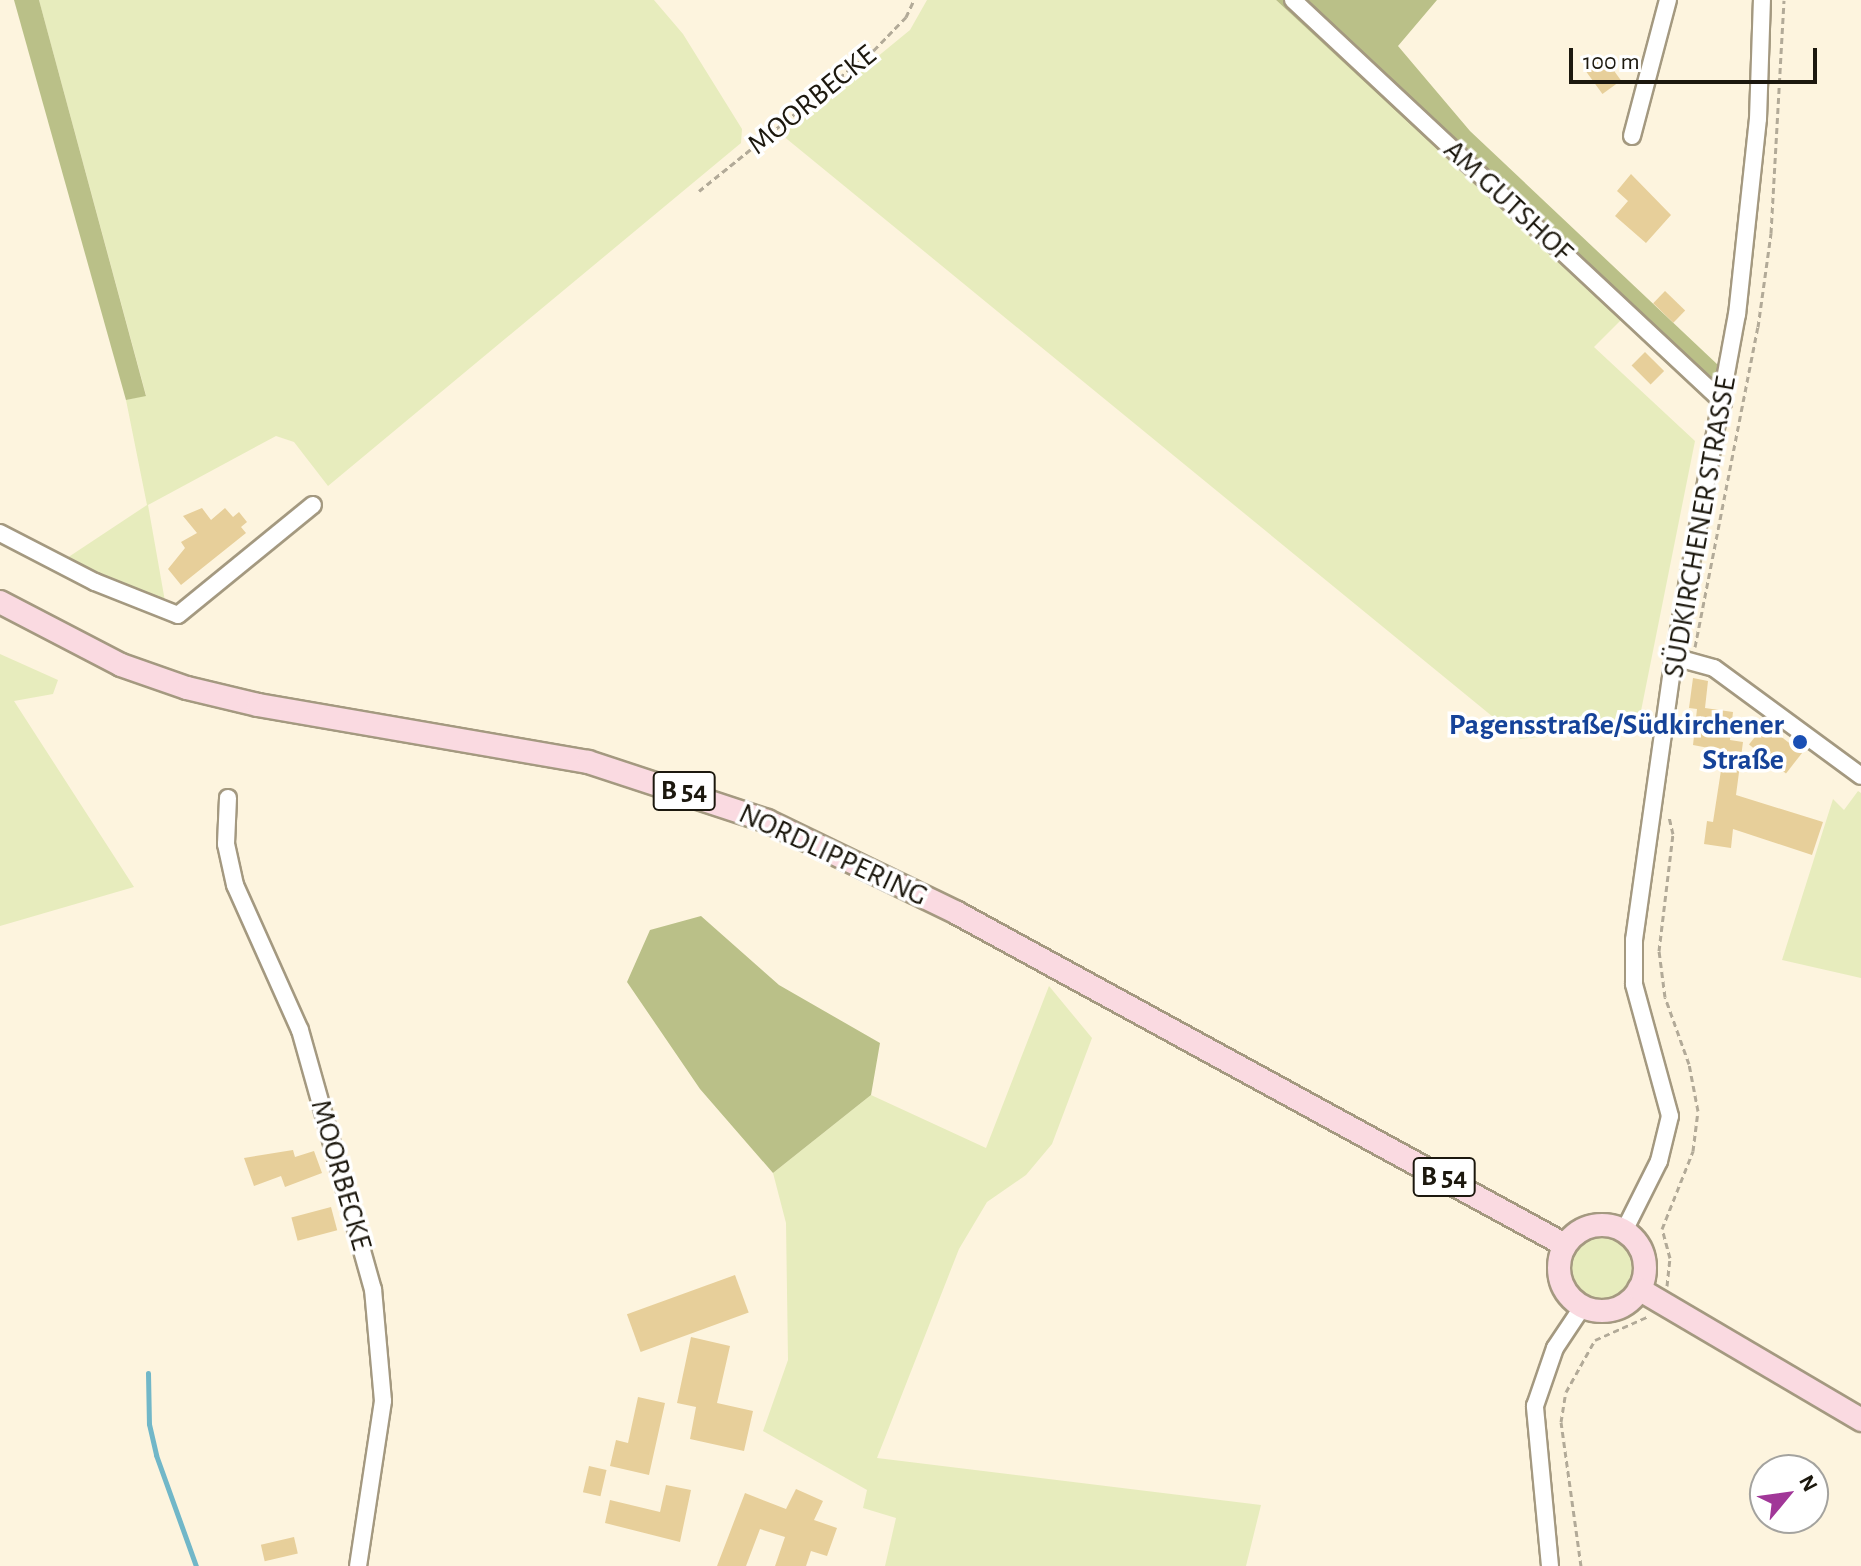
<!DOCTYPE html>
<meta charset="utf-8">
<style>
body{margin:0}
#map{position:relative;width:1861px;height:1566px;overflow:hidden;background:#fdf4de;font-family:"Alegreya Sans",sans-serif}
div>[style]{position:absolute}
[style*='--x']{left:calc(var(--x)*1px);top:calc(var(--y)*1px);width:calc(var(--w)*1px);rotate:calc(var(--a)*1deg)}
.green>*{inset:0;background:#e7ecbd}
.round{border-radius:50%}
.forest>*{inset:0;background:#bac088}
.stream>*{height:5px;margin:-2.5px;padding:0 2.5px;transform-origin:2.5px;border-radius:2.5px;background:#71b7c8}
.building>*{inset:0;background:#e7cf9a;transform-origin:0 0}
.path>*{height:3px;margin-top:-1.5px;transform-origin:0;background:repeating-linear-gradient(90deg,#b2aa98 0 6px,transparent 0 10px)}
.roads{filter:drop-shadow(2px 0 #a49980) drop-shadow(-2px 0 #a49980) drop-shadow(0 2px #a49980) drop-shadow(0 -2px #a49980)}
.minor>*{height:16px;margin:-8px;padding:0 8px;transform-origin:8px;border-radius:8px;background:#fff}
.major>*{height:22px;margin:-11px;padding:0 11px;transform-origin:11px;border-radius:11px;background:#fadae1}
.major>.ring{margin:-11px;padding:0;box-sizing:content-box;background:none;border:22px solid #fadae1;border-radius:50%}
.dots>*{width:22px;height:22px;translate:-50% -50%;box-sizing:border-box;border:4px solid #fff;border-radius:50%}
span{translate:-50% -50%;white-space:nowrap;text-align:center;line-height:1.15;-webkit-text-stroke:7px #fff;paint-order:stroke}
.shield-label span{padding:2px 6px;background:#fff;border:2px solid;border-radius:6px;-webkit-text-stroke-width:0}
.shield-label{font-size:28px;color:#1c180e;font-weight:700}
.street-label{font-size:30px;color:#1c180e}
.transit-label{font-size:30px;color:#164399;font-weight:700}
.right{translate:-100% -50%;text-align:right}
.north{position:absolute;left:1749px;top:1454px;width:80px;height:80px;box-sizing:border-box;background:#fff;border:2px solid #a4a39f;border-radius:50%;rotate:61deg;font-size:22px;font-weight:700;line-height:32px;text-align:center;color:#1c180e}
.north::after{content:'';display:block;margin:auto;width:28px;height:36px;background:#a13798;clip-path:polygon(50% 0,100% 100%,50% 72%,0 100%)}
.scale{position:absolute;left:1569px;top:48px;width:248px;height:36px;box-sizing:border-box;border:4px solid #1c180e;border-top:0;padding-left:10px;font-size:24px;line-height:28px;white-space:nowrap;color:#1c180e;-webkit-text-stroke:6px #fff;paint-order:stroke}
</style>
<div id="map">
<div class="green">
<div style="clip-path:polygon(39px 0,654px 0,683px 34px,742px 129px,741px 143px,328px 486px,294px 442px,276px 436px,148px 505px,166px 607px,67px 558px,147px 505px,126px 400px,146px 395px)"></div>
<div style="clip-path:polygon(927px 0,1276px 0,1622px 319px,1594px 347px,1695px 441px,1638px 726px,1520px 739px,782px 135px,910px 30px)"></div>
<div style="clip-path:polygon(0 654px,58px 680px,53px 694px,14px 701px,134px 887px,0 926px)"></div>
<div style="clip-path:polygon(1858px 791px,1861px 793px,1861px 978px,1782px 960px,1833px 799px,1844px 810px)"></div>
<div style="clip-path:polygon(1049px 986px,1092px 1038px,1052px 1144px,1026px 1175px,987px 1202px,959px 1249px,877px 1458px,1261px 1505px,1246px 1566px,885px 1566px,896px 1518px,863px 1508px,867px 1490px,763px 1431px,788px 1360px,786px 1223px,773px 1173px,871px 1095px,986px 1148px)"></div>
<div class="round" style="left:1569px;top:1236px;width:64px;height:64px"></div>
</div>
<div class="forest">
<div style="clip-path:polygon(14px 0,39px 0,146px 396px,126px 400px)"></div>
<div style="clip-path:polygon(1276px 0,1437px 0,1398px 46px,1470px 131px,1718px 365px,1710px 402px)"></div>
<div style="clip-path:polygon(701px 916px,779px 985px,880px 1043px,871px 1095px,773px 1173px,700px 1089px,627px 982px,650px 930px)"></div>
</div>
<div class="stream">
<div style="--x:148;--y:1373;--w:51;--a:88.9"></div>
<div style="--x:149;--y:1424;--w:32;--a:77"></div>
<div style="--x:156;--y:1455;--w:118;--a:70.2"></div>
</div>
<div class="building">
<div style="left:1604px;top:57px;width:29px;height:23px;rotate:54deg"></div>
<div style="clip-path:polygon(1631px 174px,1671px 215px,1646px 243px,1615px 216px,1628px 201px,1617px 191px)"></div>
<div style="left:1665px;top:291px;width:28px;height:17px;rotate:44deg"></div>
<div style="left:1645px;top:352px;width:27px;height:19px;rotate:45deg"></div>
<div style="clip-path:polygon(202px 508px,211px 520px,225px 508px,233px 517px,239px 512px,247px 522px,241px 527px,246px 533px,181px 585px,168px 569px,185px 548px,181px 542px,197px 533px,183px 516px)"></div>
<div style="clip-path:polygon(1693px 678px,1708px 681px,1705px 708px,1733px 712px,1730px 740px,1743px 742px,1736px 795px,1823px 822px,1812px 855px,1733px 829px,1731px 848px,1704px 844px,1707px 821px,1713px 822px,1724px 751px,1693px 745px,1697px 709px,1689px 708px)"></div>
<div style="left:1765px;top:724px;width:47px;height:26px;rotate:38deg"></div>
<div style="clip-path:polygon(293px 1150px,295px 1157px,314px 1151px,322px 1173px,285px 1187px,281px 1176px,254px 1186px,244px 1158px)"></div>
<div style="left:331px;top:1207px;width:24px;height:41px;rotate:75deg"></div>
<div style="left:735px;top:1275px;width:40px;height:115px;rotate:70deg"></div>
<div style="clip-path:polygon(691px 1337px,730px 1346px,717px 1403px,753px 1411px,744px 1451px,690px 1439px,696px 1407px,677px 1403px)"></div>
<div style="clip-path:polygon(638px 1397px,665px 1403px,649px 1475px,610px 1466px,616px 1440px,628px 1443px)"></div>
<div style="left:589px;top:1466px;width:18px;height:27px;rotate:13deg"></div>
<div style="clip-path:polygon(666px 1485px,691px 1490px,680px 1542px,605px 1523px,610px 1500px,660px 1512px)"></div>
<div style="clip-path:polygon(796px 1489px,823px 1501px,814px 1520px,837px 1528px,827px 1556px,811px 1551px,806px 1566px,775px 1566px,785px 1537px,760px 1529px,746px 1566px,717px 1566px,745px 1493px,786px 1509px)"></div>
<div style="left:294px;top:1537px;width:17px;height:34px;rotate:77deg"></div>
</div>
<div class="path">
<div style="--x:699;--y:191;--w:225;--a:-38.9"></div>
<div style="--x:874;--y:50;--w:46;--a:-45.9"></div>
<div style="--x:906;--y:17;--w:19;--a:-65"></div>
<div style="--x:1695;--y:647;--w:326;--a:-78.9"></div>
<div style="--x:1758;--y:327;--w:95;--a:-82.1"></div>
<div style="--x:1771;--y:233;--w:233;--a:-86.8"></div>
<div style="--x:1667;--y:1286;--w:28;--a:-84"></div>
<div style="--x:1670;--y:1258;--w:30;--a:-105"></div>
<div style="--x:1662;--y:1229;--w:84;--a:-68.3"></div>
<div style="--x:1693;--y:1151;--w:40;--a:-82.9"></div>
<div style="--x:1698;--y:1111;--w:48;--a:-100.8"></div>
<div style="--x:1689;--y:1064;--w:71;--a:-109.7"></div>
<div style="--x:1665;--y:997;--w:46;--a:-97.4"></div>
<div style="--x:1659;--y:951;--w:118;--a:-83.2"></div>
<div style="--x:1673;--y:834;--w:18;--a:-103"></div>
<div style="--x:1581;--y:1566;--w:145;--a:-97.9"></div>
<div style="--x:1561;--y:1422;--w:30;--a:-81"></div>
<div style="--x:1566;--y:1392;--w:60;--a:-60.9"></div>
<div style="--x:1595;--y:1340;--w:59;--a:-24"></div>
</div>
<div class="roads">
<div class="minor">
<div style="--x:1293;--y:0;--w:589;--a:43.07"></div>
<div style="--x:1632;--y:136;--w:141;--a:-75.2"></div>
<div style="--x:0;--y:533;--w:107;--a:27.3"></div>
<div style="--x:95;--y:582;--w:89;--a:21.7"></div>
<div style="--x:178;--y:615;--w:174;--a:-39.2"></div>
<div style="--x:1674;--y:657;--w:41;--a:15.4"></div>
<div style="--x:1714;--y:668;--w:182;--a:36.3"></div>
<div style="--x:228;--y:798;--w:46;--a:92.5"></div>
<div style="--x:226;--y:844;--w:42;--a:77.6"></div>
<div style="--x:235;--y:885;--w:159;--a:65.9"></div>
<div style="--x:300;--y:1030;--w:269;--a:74.3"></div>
<div style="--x:373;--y:1289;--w:112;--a:84.9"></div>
<div style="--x:383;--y:1401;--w:167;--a:98.6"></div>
<div style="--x:1624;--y:1231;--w:78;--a:-63.4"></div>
<div style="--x:1659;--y:1161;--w:46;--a:-76.3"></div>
<div style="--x:1670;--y:1116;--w:137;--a:-105.3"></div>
<div style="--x:1634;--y:984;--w:44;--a:-90"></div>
<div style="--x:1634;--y:940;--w:286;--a:-82"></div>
<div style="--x:1674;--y:657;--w:348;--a:-79.6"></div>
<div style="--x:1737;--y:315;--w:197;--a:-83.9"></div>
<div style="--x:1758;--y:119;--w:119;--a:-88.1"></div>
<div style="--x:1550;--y:1566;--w:161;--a:-95.4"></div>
<div style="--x:1535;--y:1406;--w:61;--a:-71"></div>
<div style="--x:1555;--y:1348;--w:50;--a:-56.3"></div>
</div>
<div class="major">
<div style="--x:0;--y:602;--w:136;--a:27.5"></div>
<div style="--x:121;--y:665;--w:70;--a:19.2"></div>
<div style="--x:187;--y:688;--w:73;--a:13.5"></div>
<div style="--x:258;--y:705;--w:335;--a:9.8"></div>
<div style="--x:588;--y:762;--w:188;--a:18.2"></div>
<div style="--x:767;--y:821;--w:211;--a:25.8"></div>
<div style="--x:957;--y:913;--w:693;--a:28.64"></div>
<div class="ring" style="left:1559px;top:1225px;width:64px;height:64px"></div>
<div style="--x:1639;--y:1289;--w:258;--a:30.5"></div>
</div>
</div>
<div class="dots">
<div style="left:1800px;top:742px;background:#1a4fb4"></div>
</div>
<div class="shield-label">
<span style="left:684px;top:791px">B 54</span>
<span style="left:1444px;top:1177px">B 54</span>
</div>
<div class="street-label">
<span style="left:812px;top:100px;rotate:-39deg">MOORBECKE</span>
<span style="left:1508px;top:201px;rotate:43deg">AM GUTSHOF</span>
<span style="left:1700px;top:527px;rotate:-80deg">SÜDKIRCHENER STRASSE</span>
<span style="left:833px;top:855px;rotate:25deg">NORDLIPPERING</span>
<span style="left:341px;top:1175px;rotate:74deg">MOORBECKE</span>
</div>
<div class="transit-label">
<span class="right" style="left:1784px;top:742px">Pagensstraße/Südkirchener<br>Straße</span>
</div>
<div class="north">N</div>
<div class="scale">100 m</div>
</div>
